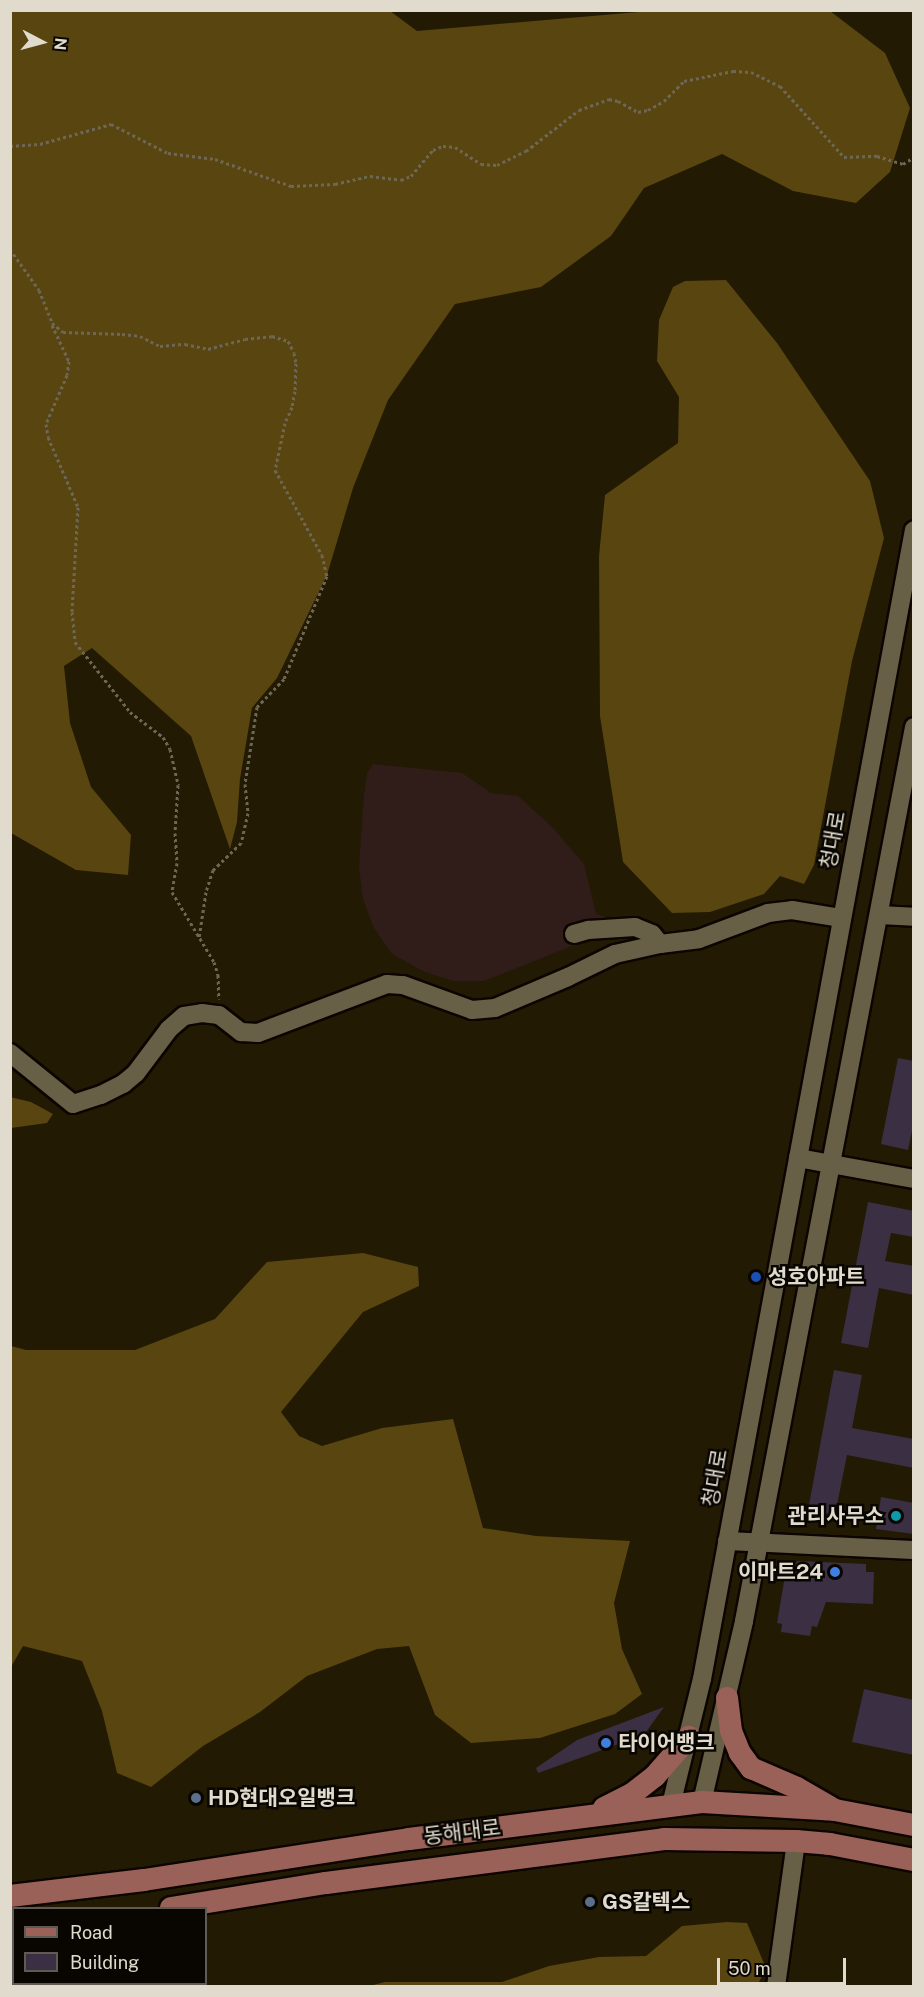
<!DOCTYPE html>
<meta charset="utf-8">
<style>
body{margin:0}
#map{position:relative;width:924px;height:1997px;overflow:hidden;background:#231a04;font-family:"Public Sans","Noto Sans KR",sans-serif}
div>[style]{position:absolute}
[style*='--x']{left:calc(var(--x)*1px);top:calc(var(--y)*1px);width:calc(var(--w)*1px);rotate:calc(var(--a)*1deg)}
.industrial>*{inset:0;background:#301d1a}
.forest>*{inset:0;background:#58450f}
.building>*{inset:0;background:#3b2f43}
.path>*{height:3px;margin-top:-1.5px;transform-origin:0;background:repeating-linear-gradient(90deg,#6f6755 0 3px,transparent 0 6px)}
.roads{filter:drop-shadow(2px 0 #0c0500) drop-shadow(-2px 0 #0c0500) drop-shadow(0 2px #0c0500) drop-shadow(0 -2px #0c0500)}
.minor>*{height:18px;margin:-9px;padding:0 9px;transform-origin:9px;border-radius:9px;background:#685f47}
.major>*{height:22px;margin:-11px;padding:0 11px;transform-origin:11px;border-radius:11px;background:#9a6158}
.dots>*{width:16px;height:16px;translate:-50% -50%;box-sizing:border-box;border:3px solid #090601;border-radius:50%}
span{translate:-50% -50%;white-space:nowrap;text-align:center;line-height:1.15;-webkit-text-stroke:5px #090601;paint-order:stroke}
.street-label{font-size:21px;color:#e1dbce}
.poi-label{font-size:21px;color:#e1dbce;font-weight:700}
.left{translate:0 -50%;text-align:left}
.right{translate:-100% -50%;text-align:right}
.frame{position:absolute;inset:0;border:12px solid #e1dbce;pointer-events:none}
.legend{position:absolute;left:12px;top:1907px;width:195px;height:78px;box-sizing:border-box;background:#090601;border:2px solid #5f5b53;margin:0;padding:8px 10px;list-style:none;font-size:18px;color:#e1dbce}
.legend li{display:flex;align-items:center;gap:12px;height:30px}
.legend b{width:30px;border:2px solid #5f5b53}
.north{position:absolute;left:12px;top:12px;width:60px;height:60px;-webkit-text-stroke:4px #090601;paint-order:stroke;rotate:96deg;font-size:16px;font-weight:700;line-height:24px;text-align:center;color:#e1dbce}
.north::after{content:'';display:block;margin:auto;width:21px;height:27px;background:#e1dbce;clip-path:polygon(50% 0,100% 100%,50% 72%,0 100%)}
.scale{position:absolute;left:717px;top:1958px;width:129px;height:27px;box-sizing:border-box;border:3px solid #e1dbce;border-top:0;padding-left:8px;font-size:18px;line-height:21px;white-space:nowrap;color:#e1dbce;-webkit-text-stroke:4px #090601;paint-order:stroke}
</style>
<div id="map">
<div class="industrial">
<div style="clip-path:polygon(373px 764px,462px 773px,491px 793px,518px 796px,552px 827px,584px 864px,596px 914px,609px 918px,611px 938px,584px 941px,484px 981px,454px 981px,425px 972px,392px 954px,374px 928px,363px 899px,359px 867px,364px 795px,367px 774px)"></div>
</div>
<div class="forest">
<div style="clip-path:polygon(390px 11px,417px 31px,650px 11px,830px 11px,885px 53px,910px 108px,890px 172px,856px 203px,793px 191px,722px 154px,644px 188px,611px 236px,541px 287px,455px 304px,388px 400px,353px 488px,327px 575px,277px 678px,252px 708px,240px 779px,237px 822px,230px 849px,191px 736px,92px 648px,64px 666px,70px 723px,91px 787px,131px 835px,128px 875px,76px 870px,11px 833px,11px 11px)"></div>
<div style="clip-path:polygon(726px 280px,777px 343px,870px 481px,884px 538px,852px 661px,814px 865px,804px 884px,780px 876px,764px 894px,710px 912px,672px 913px,623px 862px,600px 716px,599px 556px,605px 495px,678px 443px,679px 397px,657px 361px,659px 320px,673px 287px,685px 281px)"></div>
<div style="clip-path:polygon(10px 1097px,31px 1102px,53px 1114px,47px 1123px,11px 1128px)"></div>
<div style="clip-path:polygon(363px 1253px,418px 1267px,419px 1286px,363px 1312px,281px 1412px,299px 1436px,322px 1446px,382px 1428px,453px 1419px,483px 1528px,536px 1536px,630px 1541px,614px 1603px,622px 1649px,642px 1694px,615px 1714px,540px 1738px,471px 1743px,435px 1715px,409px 1646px,377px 1649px,307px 1676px,260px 1712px,203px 1746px,151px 1787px,117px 1773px,102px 1711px,82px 1661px,23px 1646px,11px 1667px,11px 1346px,26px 1350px,135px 1350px,215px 1319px,267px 1262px)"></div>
<div style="clip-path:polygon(727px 1922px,747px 1923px,766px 1968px,757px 1986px,369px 1986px,385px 1982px,502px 1982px,549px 1966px,599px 1957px,646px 1956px,682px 1926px)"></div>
<div style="clip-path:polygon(11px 1961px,13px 1961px,14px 1984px,201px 1984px,208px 1986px,11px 1986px)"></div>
</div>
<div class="building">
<div style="clip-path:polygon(898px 1058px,914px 1061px,914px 1121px,908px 1150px,881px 1144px)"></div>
<div style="clip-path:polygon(868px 1202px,914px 1211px,914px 1237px,891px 1233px,885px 1261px,914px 1266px,914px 1295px,879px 1288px,868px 1348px,841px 1343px)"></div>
<div style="clip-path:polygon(834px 1370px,862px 1375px,852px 1428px,914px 1439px,914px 1468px,847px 1455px,835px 1515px,808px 1510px)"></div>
<div style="clip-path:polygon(881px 1497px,914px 1503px,914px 1534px,876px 1529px)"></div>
<div style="clip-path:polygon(798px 1561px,866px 1564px,866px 1572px,874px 1572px,873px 1604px,826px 1602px,817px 1627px,812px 1626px,810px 1636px,781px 1632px,782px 1624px,777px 1623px,786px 1570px)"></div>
<div style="clip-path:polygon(864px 1689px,914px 1700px,914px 1755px,852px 1742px)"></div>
<div style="clip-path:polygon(664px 1707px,644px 1735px,538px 1773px,536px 1768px,577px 1740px)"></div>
</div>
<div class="path">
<div style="--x:10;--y:146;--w:30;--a:-4"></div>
<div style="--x:40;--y:144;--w:74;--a:-15.7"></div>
<div style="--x:111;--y:124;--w:64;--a:27"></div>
<div style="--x:168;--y:153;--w:47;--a:7.3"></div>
<div style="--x:215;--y:159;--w:81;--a:19.6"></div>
<div style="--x:291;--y:186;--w:44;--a:-2.6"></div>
<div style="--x:335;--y:184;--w:36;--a:-13"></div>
<div style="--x:370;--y:176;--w:31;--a:7"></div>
<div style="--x:401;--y:180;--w:11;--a:-22"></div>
<div style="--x:411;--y:176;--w:34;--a:-50"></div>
<div style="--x:433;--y:150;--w:11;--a:-22"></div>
<div style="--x:443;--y:146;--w:12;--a:5"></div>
<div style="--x:455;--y:147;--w:31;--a:33"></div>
<div style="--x:481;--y:164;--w:16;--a:4"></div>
<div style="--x:497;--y:165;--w:32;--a:-26"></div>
<div style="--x:526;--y:151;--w:67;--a:-37.7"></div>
<div style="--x:579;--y:110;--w:32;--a:-20"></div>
<div style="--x:609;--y:99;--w:9;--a:13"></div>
<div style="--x:618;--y:101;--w:23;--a:29"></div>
<div style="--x:638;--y:112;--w:10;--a:-11"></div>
<div style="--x:648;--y:110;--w:18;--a:-29"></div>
<div style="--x:664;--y:101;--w:28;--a:-45"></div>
<div style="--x:684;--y:81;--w:50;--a:-11.5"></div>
<div style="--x:733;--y:71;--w:18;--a:3"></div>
<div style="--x:751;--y:72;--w:32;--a:26"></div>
<div style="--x:780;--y:86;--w:96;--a:48"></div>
<div style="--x:844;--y:157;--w:33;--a:-2"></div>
<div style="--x:877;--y:156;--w:27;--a:17"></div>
<div style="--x:903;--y:164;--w:13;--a:-32"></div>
<div style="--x:10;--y:249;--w:50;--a:54.7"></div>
<div style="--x:39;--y:290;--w:35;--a:68"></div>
<div style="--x:52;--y:323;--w:14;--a:39"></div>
<div style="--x:63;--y:332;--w:59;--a:1.9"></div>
<div style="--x:122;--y:334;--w:18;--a:6"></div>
<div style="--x:140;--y:336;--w:22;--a:27"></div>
<div style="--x:160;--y:346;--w:25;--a:-5"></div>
<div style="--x:185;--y:344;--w:24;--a:12"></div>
<div style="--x:208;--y:349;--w:38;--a:-15"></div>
<div style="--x:245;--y:339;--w:27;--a:-6"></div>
<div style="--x:272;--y:336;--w:17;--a:17"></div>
<div style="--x:288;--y:341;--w:13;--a:63"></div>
<div style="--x:294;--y:353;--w:10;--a:79"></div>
<div style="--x:296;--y:363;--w:28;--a:92"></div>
<div style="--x:295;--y:391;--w:16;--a:101"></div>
<div style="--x:292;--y:407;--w:17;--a:114"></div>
<div style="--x:285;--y:423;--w:48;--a:102"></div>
<div style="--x:275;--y:470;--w:97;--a:61.1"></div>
<div style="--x:322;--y:555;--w:22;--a:77"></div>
<div style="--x:327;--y:576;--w:112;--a:112.7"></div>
<div style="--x:284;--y:679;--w:39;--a:134"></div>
<div style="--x:257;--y:707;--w:78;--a:98.9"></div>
<div style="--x:245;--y:784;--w:29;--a:84"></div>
<div style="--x:248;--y:813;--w:31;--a:103"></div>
<div style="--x:241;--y:843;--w:39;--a:136"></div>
<div style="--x:213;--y:870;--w:23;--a:108"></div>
<div style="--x:206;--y:892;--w:47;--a:98.7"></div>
<div style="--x:52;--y:325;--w:40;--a:65"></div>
<div style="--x:69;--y:361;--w:14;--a:98"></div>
<div style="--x:67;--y:375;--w:53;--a:113.2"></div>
<div style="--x:46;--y:424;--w:13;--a:81"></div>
<div style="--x:48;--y:437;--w:76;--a:66.8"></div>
<div style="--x:78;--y:507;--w:105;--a:93.3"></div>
<div style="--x:72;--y:612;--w:30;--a:84"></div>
<div style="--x:75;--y:642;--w:89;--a:51.8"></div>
<div style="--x:130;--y:712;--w:41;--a:37.1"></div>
<div style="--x:163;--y:737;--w:14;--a:60"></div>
<div style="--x:170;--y:749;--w:37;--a:77"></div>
<div style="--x:178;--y:785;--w:48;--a:93.6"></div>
<div style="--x:175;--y:833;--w:30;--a:86"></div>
<div style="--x:177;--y:863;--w:29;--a:100"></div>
<div style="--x:172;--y:892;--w:82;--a:59"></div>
<div style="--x:214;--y:962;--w:14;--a:73"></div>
<div style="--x:218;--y:975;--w:24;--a:88"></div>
<div style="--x:10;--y:1986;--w:7;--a:0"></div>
</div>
<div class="roads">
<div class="minor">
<div style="--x:879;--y:915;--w:35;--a:3"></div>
<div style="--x:574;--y:934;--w:15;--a:-16"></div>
<div style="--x:588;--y:930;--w:47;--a:-3.7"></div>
<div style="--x:635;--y:927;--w:18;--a:22"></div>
<div style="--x:652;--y:934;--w:13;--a:51"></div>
<div style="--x:10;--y:1053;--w:81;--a:39"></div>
<div style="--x:73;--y:1104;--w:29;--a:-18"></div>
<div style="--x:101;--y:1095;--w:25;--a:-27"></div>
<div style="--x:123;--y:1084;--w:17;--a:-40"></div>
<div style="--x:136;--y:1073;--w:55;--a:-53.1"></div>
<div style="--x:169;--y:1029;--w:20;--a:-41"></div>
<div style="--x:184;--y:1016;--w:18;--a:-9"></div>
<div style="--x:202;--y:1013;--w:17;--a:7"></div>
<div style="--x:219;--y:1015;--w:28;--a:38"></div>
<div style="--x:241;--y:1032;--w:17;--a:3"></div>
<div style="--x:258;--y:1033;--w:138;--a:-20.8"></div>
<div style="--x:387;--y:984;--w:16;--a:4"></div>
<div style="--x:403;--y:985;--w:73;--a:19.9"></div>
<div style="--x:472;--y:1010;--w:23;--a:-5"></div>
<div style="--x:495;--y:1008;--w:79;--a:-23"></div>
<div style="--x:568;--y:977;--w:52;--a:-26.1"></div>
<div style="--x:615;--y:954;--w:46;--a:-12.5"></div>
<div style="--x:660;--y:944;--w:39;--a:-7"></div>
<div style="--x:699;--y:939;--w:74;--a:-20.6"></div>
<div style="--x:768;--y:913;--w:24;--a:-7"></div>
<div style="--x:792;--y:910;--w:50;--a:9.3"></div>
<div style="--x:798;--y:1158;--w:118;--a:10.3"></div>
<div style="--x:727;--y:1541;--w:187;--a:2.8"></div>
<div style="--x:702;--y:1802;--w:186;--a:-76.9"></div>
<div style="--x:744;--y:1621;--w:910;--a:-79.23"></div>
<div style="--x:671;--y:1805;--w:130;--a:-76.2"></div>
<div style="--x:702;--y:1679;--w:1168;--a:-79.55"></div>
<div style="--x:776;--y:1986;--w:146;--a:-82.1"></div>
</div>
<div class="major">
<div style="--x:727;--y:1698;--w:33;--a:83"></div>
<div style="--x:731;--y:1731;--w:24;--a:68"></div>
<div style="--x:740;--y:1753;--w:19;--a:54"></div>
<div style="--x:751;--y:1768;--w:50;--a:23.5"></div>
<div style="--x:797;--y:1788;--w:39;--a:30"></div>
<div style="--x:604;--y:1808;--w:31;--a:-27"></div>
<div style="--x:632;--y:1794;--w:29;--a:-38"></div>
<div style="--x:655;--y:1776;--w:52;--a:-48.9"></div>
<div style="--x:10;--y:1896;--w:135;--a:-6.8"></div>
<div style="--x:144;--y:1880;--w:268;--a:-8.8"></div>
<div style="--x:409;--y:1839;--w:295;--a:-7.2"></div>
<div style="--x:702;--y:1802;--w:133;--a:3.4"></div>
<div style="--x:835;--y:1810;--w:80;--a:10.8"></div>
<div style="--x:171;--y:1908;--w:157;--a:-9.2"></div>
<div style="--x:326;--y:1883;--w:341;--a:-7.4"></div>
<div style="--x:664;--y:1839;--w:132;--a:0.9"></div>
<div style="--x:796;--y:1841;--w:34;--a:5"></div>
<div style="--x:830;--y:1844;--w:86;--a:10.8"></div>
<div style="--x:10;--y:1930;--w:4;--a:0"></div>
</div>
</div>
<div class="dots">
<div style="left:756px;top:1277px;background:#1a4fb4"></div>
<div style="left:896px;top:1516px;background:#0f9aa8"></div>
<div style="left:835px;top:1572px;background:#3f7fe0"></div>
<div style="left:606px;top:1743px;background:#3f7fe0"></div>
<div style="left:196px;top:1798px;background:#5c6f8a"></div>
<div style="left:590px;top:1902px;background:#5c6f8a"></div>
</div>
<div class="street-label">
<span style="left:833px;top:840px;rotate:-80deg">청대로</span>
<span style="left:715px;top:1478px;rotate:-80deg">청대로</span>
<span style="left:462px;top:1832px;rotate:-7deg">동해대로</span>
</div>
<div class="poi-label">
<span class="left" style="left:768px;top:1277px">성호아파트</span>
<span class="right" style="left:884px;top:1516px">관리사무소</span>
<span class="right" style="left:823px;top:1572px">이마트24</span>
<span class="left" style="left:618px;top:1743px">타이어뱅크</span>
<span class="left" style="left:208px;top:1798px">HD현대오일뱅크</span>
<span class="left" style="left:602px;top:1902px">GS칼텍스</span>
</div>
<div class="frame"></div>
<ul class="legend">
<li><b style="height:8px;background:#9a6158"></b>Road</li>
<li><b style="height:16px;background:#3b2f43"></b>Building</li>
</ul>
<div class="north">N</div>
<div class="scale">50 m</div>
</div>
